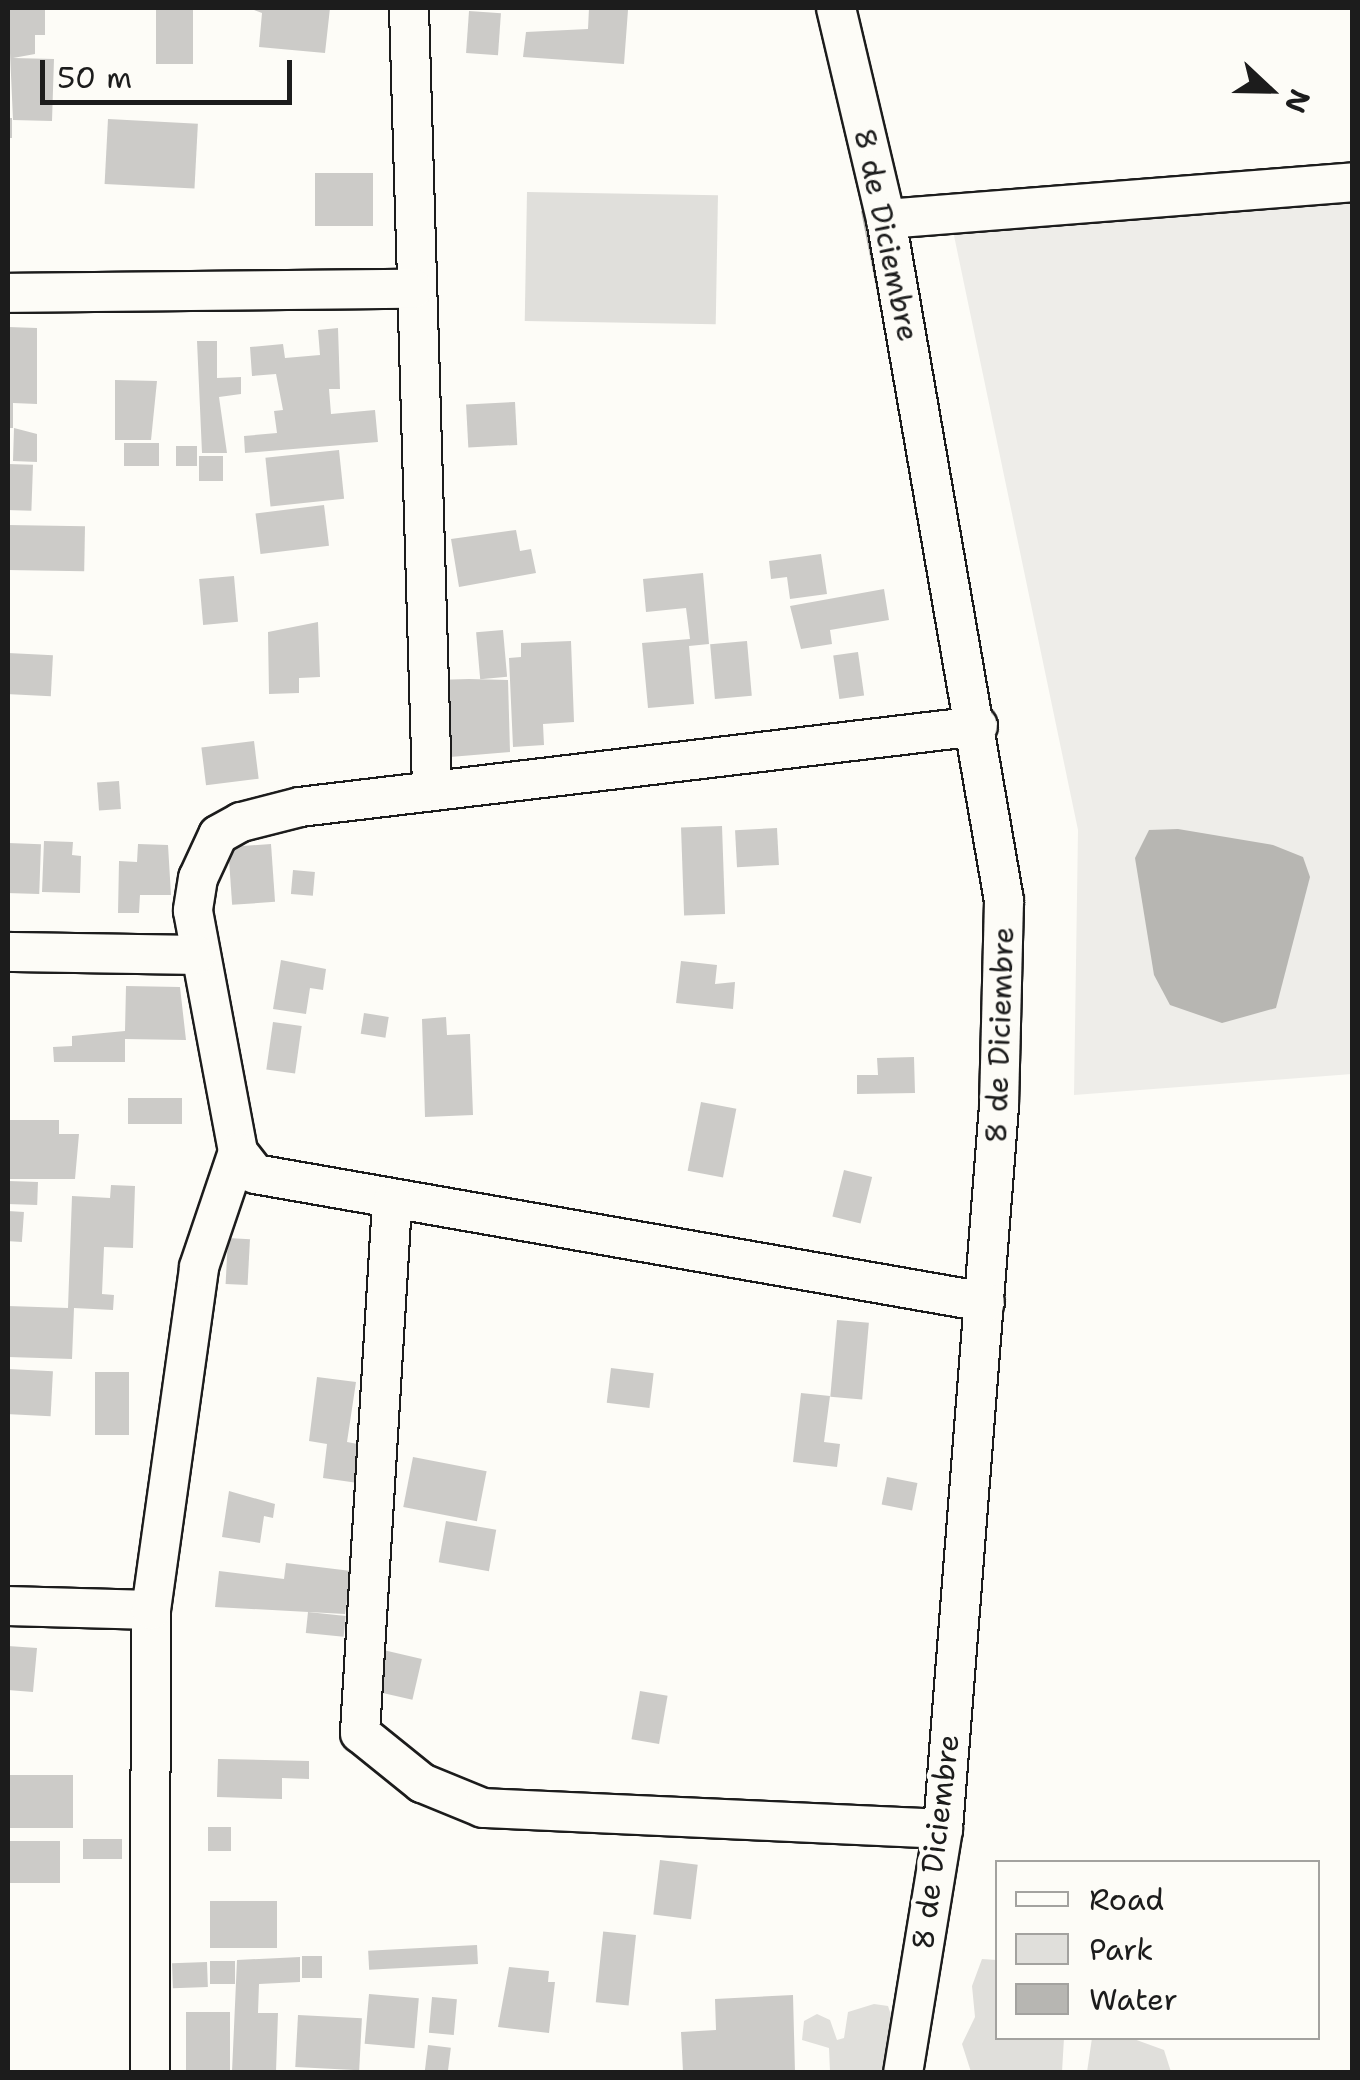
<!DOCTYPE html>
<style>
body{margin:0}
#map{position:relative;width:1360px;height:2080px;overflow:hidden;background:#fdfcf7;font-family:"Shantell Sans",sans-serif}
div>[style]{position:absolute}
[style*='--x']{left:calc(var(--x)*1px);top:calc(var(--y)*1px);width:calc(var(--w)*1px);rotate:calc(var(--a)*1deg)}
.built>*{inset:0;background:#eeede9}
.green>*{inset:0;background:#e0dfdb;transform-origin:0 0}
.water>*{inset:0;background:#b7b6b2}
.building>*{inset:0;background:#cccbc8;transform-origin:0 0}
.roads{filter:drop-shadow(2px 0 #1c1c1c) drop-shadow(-2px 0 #1c1c1c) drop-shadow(0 2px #1c1c1c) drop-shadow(0 -2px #1c1c1c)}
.minor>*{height:38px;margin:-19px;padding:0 19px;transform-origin:19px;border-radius:19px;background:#fdfcf7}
span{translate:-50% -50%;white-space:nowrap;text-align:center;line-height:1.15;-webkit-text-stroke:9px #fdfcf7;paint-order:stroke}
.street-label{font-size:30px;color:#1c1c1c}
.frame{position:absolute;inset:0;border:10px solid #1c1c1c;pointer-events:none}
.legend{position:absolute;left:995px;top:1860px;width:325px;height:180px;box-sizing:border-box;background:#fdfcf7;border:2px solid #a3a29f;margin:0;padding:12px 18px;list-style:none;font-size:30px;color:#1c1c1c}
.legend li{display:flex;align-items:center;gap:20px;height:50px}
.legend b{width:50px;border:2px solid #a3a29f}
.north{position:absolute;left:1220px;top:40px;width:100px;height:100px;-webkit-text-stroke:8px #fdfcf7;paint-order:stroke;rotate:112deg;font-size:28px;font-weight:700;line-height:40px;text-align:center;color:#1c1c1c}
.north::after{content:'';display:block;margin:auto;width:35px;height:45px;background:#1c1c1c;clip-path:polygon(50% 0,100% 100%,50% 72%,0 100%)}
.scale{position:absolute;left:40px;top:60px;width:252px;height:45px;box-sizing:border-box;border:5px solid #1c1c1c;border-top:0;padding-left:12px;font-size:30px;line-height:35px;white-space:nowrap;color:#1c1c1c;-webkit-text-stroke:8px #fdfcf7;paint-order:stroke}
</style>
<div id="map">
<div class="built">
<div style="clip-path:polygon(1352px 190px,1352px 1074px,1074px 1095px,1078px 830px,952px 226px)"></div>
</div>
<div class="green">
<div style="left:527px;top:192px;width:191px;height:129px;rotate:1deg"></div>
<div style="clip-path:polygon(982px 1959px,997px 1960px,998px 2038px,1064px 2038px,1062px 2072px,971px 2072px,962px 2044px,975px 2017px,972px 1986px)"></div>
<div style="clip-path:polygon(874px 2004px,888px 2006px,897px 2033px,889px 2072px,830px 2072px,829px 2048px,802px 2040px,804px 2021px,817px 2014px,830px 2020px,837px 2040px,844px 2038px,848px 2012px)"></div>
<div style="clip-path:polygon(1092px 2038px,1131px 2038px,1164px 2050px,1171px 2072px,1087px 2072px)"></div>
</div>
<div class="water">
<div style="clip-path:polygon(866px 209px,955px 689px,861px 211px)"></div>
<div style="clip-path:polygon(1178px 829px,1273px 845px,1303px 857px,1310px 877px,1276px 1008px,1222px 1023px,1170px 1005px,1154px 975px,1135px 858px,1149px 830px)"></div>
</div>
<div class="building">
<div style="clip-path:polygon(8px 8px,45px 8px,45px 35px,35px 35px,35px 54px,13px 58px,54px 59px,52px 121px,13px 120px)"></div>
<div style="left:156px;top:8px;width:37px;height:56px"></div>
<div style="clip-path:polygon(249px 8px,330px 8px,325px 53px,259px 47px,262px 13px)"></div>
<div style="clip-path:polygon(589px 8px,628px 10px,624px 64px,523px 57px,526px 32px,588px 29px)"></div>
<div style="left:469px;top:11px;width:32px;height:42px;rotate:4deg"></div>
<div style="left:8px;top:118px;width:4px;height:20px"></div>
<div style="left:108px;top:119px;width:90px;height:65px;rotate:3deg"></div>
<div style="left:373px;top:173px;width:53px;height:58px;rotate:90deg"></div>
<div style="clip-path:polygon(8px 327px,37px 328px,37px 404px,13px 403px,13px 428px,8px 428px)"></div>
<div style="clip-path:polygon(338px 328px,340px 389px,329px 389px,331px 414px,375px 410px,378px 442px,245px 453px,244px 436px,277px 433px,274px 411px,283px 410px,276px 374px,252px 376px,250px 347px,283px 344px,285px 358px,320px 355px,318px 330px)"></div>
<div style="clip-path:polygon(197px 341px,217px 341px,217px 378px,241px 377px,241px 394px,219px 397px,227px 453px,202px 453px)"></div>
<div style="clip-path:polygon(115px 380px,157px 381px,151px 440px,115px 440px)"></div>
<div style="left:515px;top:402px;width:43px;height:49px;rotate:87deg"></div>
<div style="clip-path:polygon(14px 428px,37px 434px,37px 462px,13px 461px)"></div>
<div style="left:124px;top:443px;width:35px;height:23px"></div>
<div style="left:197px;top:446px;width:20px;height:21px;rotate:90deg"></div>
<div style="left:339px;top:450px;width:49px;height:74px;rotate:84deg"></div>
<div style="left:199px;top:456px;width:24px;height:25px"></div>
<div style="left:8px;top:464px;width:25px;height:46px;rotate:2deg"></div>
<div style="left:324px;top:505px;width:41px;height:69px;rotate:83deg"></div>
<div style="left:8px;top:525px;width:77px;height:45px;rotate:1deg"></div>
<div style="clip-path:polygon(516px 530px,520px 551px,531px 549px,536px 573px,459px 587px,451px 539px)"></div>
<div style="clip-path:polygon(821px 554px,827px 594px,790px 599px,787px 577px,771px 579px,769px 561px)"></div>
<div style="clip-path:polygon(703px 573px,709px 644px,689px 646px,694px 704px,648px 708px,642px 643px,690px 639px,686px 608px,646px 612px,643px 579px)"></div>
<div style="left:234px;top:576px;width:46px;height:35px;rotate:85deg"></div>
<div style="clip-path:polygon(884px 589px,889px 620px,830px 630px,832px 644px,801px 649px,790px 606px)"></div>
<div style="clip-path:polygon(318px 622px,320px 677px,299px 678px,299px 693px,269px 694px,268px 632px)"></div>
<div style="left:503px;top:630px;width:47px;height:27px;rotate:85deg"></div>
<div style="clip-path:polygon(571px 641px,574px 722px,543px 724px,544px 745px,513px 747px,509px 658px,521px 657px,521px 643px)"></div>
<div style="left:747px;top:641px;width:55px;height:37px;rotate:85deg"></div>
<div style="left:858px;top:652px;width:44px;height:25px;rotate:82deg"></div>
<div style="left:8px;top:653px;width:45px;height:41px;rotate:3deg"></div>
<div style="clip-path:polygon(469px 679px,508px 680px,510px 752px,438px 758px,435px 680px)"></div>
<div style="left:254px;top:741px;width:38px;height:53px;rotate:83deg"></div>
<div style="left:119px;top:781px;width:28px;height:22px;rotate:86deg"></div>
<div style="left:722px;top:826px;width:88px;height:41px;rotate:88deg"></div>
<div style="left:777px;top:828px;width:37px;height:42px;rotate:87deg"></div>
<div style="clip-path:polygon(44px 841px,73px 842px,72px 855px,81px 856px,80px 893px,42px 892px)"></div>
<div style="left:8px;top:843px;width:33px;height:50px;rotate:2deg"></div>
<div style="clip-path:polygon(138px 844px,168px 845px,171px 895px,140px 895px,139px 913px,118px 913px,119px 861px,137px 862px)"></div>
<div style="left:271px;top:844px;width:58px;height:43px;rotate:86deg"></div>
<div style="left:293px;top:870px;width:22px;height:24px;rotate:5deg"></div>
<div style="clip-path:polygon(281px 960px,326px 969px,323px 990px,310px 988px,306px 1014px,273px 1009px)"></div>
<div style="clip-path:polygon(681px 961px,717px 965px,715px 984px,735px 982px,733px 1009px,676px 1003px)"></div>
<div style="clip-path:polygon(126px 986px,180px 987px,186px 1040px,125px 1039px,125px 1062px,54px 1062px,53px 1047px,72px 1046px,72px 1036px,125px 1031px)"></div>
<div style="left:364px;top:1013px;width:25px;height:21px;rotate:9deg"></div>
<div style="clip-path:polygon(446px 1017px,447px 1035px,470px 1034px,473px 1115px,425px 1117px,422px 1019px)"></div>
<div style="left:273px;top:1022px;width:29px;height:48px;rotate:8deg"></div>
<div style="clip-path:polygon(914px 1057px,915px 1093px,857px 1094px,857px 1075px,878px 1075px,877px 1058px)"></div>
<div style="left:182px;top:1098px;width:26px;height:54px;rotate:90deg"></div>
<div style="left:701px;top:1102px;width:36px;height:70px;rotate:11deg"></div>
<div style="clip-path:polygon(8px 1120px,59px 1120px,59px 1134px,79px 1134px,75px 1179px,8px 1179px)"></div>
<div style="left:844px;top:1170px;width:29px;height:48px;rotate:14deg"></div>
<div style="left:8px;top:1181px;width:30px;height:23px;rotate:2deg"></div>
<div style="clip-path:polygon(111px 1185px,135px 1186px,133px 1248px,104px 1247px,102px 1294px,114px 1295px,113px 1310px,74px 1308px,72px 1359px,8px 1357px,8px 1306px,68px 1308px,72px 1196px,110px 1198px)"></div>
<div style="left:8px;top:1211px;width:16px;height:30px;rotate:4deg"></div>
<div style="left:228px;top:1238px;width:22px;height:46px;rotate:3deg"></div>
<div style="left:837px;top:1320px;width:32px;height:77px;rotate:5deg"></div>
<div style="left:611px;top:1368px;width:43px;height:35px;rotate:7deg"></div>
<div style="left:8px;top:1369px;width:45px;height:45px;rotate:3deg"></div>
<div style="left:95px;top:1372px;width:34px;height:63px"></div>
<div style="clip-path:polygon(317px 1377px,356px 1382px,347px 1442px,363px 1445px,358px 1483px,323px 1478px,327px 1444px,309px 1441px)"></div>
<div style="clip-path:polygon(801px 1393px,830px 1396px,824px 1442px,840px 1444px,837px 1467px,793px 1462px)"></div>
<div style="left:413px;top:1457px;width:75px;height:51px;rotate:11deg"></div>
<div style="left:887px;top:1477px;width:31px;height:28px;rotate:11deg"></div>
<div style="clip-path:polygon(229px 1491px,275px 1504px,273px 1518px,264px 1516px,260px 1543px,222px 1537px)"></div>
<div style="left:446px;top:1521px;width:51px;height:42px;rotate:10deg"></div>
<div style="clip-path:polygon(286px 1563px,351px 1571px,345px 1614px,215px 1607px,219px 1571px,284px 1579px)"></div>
<div style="left:308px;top:1612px;width:38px;height:21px;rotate:6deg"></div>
<div style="clip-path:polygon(8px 1646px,37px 1648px,33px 1692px,8px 1690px)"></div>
<div style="left:379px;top:1649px;width:44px;height:42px;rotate:13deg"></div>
<div style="left:640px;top:1691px;width:28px;height:49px;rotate:10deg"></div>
<div style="clip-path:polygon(218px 1759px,309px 1761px,309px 1779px,282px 1778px,282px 1799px,217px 1797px)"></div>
<div style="left:8px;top:1775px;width:65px;height:53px"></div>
<div style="left:208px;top:1827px;width:23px;height:24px"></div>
<div style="left:83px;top:1839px;width:39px;height:20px"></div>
<div style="left:8px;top:1841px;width:52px;height:42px"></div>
<div style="left:660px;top:1860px;width:38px;height:55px;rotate:7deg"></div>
<div style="left:277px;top:1901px;width:47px;height:67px;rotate:90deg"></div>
<div style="left:636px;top:1935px;width:71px;height:33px;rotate:96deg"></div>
<div style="left:477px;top:1945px;width:19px;height:109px;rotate:87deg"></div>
<div style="left:302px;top:1956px;width:20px;height:22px"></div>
<div style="clip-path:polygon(300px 1957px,300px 1982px,259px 1984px,258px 2013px,278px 2013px,276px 2072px,232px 2072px,237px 1960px)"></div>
<div style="left:210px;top:1961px;width:25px;height:23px"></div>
<div style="left:207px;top:1962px;width:25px;height:35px;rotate:88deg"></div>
<div style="clip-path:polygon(509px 1967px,549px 1971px,548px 1982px,555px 1982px,549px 2033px,498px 2027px)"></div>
<div style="left:369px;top:1994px;width:50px;height:50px;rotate:5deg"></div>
<div style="clip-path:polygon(793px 1995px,795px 2072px,683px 2072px,681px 2032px,716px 2030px,715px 1999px)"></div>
<div style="left:432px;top:1997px;width:25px;height:36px;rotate:5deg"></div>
<div style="left:186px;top:2012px;width:44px;height:60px"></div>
<div style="left:298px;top:2015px;width:64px;height:52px;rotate:3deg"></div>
<div style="left:428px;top:2045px;width:23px;height:27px;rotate:7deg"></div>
</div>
<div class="roads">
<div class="minor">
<div style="--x:409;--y:8;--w:781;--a:88.31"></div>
<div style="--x:836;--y:8;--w:217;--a:76.7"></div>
<div style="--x:886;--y:219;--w:692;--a:80.18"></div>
<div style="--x:1004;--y:901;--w:205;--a:91.4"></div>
<div style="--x:999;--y:1106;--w:725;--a:94.43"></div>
<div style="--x:943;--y:1829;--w:246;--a:99.3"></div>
<div style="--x:886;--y:219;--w:467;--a:-4.5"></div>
<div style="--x:8;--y:293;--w:405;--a:-0.6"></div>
<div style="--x:978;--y:726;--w:683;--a:173.19"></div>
<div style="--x:300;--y:807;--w:61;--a:165.7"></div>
<div style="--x:241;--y:822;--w:26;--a:151"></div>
<div style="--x:218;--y:835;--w:47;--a:114.9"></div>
<div style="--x:198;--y:878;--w:33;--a:99"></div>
<div style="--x:193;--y:911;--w:245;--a:79.4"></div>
<div style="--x:238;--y:1152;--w:28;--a:52"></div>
<div style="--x:255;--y:1174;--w:741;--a:9.95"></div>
<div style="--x:8;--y:952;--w:188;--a:0.9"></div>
<div style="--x:392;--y:1203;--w:531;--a:93.46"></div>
<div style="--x:360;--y:1733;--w:80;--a:38.9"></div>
<div style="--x:422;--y:1783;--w:66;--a:22.3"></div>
<div style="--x:483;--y:1808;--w:460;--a:2.6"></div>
<div style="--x:8;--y:1606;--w:143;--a:1.6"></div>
<div style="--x:150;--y:2072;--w:462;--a:-89.9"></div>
<div style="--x:151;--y:1610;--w:346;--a:-82"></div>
<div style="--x:199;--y:1267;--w:121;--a:-71.3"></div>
</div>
</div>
<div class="street-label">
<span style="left:886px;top:235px;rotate:78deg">8 de Diciembre</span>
<span style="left:1000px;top:1035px;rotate:-88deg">8 de Diciembre</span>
<span style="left:936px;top:1842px;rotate:-83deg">8 de Diciembre</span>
</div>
<div class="frame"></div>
<ul class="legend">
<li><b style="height:12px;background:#fdfcf7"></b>Road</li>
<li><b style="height:28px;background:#e0dfdb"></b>Park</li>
<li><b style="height:28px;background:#b7b6b2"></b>Water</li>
</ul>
<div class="north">N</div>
<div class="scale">50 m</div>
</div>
